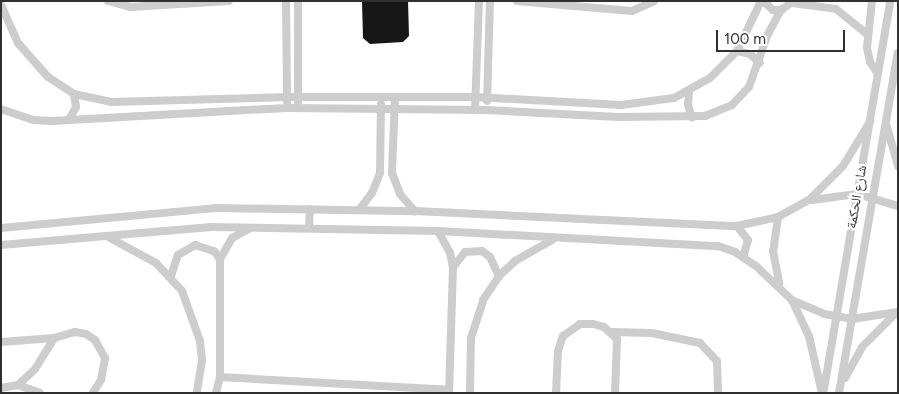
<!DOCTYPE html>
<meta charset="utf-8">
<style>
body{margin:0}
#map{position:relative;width:899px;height:394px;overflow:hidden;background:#fff;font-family:Figtree,"Noto Naskh Arabic",sans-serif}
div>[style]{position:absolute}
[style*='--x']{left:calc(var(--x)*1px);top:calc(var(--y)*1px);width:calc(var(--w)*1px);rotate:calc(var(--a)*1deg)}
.building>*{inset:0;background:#171717}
.minor>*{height:8px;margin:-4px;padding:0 4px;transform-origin:4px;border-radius:4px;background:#cdcdcd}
span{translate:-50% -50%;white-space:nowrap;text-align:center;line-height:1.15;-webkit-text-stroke:5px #fff;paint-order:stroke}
.street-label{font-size:14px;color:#303030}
.frame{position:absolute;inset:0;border:2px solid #303030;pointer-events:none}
.scale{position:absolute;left:716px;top:30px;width:129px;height:22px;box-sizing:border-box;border:2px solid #303030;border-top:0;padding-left:6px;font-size:15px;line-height:18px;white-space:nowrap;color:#303030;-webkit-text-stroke:4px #fff;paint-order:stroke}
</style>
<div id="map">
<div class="building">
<div style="clip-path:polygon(362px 1px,408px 1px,409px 36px,403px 42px,370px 44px,363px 38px)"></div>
</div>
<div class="minor">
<div style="--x:108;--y:1;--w:23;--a:15"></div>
<div style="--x:130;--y:7;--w:99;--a:-3.5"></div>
<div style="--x:286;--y:1;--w:101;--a:89.4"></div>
<div style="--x:298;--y:1;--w:101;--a:90"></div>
<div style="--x:517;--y:1;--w:115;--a:5"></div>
<div style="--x:632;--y:11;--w:24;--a:-24"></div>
<div style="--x:763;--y:1;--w:13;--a:42"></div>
<div style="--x:773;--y:10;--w:8;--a:0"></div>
<div style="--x:781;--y:10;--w:16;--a:-35"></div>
<div style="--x:872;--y:1;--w:47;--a:96.1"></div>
<div style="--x:867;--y:48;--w:14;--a:78"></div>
<div style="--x:870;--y:62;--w:14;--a:56"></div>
<div style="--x:793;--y:3;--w:43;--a:7.9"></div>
<div style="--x:836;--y:9;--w:40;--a:39"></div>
<div style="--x:1;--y:5;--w:42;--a:65.9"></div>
<div style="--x:18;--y:43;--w:45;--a:48.6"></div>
<div style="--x:48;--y:77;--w:31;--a:33"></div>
<div style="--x:74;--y:94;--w:38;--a:12"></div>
<div style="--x:111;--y:102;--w:176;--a:-1.6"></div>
<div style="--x:287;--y:97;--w:188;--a:0"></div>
<div style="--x:475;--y:97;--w:146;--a:3.1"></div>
<div style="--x:621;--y:105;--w:53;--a:-7.5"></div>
<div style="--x:674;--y:98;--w:41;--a:-29.1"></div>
<div style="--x:710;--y:78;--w:38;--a:-45"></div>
<div style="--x:737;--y:51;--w:55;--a:-64.4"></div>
<div style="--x:737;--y:51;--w:13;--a:13"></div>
<div style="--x:750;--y:54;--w:13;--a:42"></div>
<div style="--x:689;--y:92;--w:13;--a:94"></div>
<div style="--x:688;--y:105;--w:13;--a:72"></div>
<div style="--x:395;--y:97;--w:76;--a:92.3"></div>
<div style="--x:392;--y:173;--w:22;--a:69"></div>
<div style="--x:400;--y:194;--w:23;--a:49"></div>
<div style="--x:487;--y:101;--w:100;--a:-88.3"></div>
<div style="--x:1;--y:109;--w:34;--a:19"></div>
<div style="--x:33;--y:120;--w:19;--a:3"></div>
<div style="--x:52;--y:121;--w:235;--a:-3.2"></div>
<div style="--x:287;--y:108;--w:199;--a:0.6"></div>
<div style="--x:486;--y:110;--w:132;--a:3"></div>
<div style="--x:618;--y:117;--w:87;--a:-0.7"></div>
<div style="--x:705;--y:116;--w:29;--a:-22"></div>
<div style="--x:732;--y:105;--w:25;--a:-47"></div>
<div style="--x:749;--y:87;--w:54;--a:-70.6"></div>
<div style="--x:767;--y:36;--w:30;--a:-62"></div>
<div style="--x:475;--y:110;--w:109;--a:-87.9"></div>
<div style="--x:69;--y:120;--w:15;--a:-62"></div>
<div style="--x:76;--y:107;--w:13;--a:-99"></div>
<div style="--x:887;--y:127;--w:41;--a:74.2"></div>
<div style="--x:812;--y:200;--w:45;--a:-7.6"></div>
<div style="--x:857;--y:194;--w:43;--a:16.3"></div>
<div style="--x:359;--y:210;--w:21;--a:-53"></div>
<div style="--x:372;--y:193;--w:22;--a:-68"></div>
<div style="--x:380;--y:173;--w:69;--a:-89.2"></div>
<div style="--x:778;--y:217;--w:34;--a:98"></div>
<div style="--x:773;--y:251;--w:33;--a:79"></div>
<div style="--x:737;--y:226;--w:18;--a:52"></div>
<div style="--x:748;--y:240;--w:18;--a:106"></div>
<div style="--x:1;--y:228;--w:215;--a:-5.3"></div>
<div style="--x:215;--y:208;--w:200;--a:0.9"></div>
<div style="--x:415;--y:211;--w:322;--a:2.7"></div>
<div style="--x:737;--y:226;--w:42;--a:-12.4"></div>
<div style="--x:778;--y:217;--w:35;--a:-29"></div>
<div style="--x:809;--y:200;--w:48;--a:-45"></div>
<div style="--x:843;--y:166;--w:52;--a:-58.5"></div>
<div style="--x:309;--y:228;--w:19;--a:-87"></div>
<div style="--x:438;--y:231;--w:25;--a:61"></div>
<div style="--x:450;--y:253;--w:14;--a:78"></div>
<div style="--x:453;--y:267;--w:126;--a:91.8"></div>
<div style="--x:110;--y:238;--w:52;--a:28.5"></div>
<div style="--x:156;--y:263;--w:38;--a:47"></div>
<div style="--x:182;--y:291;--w:53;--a:70.2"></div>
<div style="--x:200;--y:341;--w:19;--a:84"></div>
<div style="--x:202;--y:360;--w:33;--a:99"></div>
<div style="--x:1;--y:245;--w:211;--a:-4.9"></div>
<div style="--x:211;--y:227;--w:227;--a:1"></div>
<div style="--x:438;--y:231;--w:280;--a:3.1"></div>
<div style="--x:718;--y:246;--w:18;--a:19"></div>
<div style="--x:735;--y:252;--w:25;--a:34"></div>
<div style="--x:756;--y:266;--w:50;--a:43.4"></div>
<div style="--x:792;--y:300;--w:40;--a:65"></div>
<div style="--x:809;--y:336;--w:58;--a:77.2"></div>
<div style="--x:453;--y:267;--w:19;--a:-51"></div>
<div style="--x:465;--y:252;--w:17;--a:-3"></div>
<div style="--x:482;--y:251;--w:10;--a:37"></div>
<div style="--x:490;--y:257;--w:21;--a:65"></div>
<div style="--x:171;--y:276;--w:22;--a:-72"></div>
<div style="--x:178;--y:255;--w:20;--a:-30"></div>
<div style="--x:195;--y:245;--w:20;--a:18"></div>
<div style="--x:214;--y:251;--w:10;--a:53"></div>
<div style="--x:794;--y:301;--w:33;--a:23"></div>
<div style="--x:824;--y:314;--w:28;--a:10"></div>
<div style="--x:852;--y:319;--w:46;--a:-8.8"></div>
<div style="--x:612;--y:332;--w:40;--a:1.4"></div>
<div style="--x:652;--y:333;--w:49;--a:11.8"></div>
<div style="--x:700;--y:343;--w:25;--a:47"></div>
<div style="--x:717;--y:361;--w:32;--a:88"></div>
<div style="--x:1;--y:342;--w:53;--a:-4.3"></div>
<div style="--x:54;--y:338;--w:22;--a:-16"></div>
<div style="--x:75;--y:332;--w:11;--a:10"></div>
<div style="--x:86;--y:334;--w:11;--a:34"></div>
<div style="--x:95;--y:340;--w:21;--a:61"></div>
<div style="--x:105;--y:358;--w:22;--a:100"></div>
<div style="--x:101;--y:380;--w:15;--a:122"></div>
<div style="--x:220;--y:377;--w:229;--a:3.2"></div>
<div style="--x:845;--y:378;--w:35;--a:-61"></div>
<div style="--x:862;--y:347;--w:45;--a:-45"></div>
<div style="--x:18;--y:385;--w:23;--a:-43"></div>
<div style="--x:35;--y:369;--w:36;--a:-58"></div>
<div style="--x:1;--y:388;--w:17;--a:-10"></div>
<div style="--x:18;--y:385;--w:23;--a:20"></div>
<div style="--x:824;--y:389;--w:394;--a:-80.3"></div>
<div style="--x:216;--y:393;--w:16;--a:-76"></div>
<div style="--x:220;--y:377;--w:118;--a:-90"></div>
<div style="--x:220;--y:259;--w:24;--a:-60"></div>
<div style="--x:232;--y:238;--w:19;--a:-28"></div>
<div style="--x:470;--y:393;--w:55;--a:-89"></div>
<div style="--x:471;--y:338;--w:40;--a:-72"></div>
<div style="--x:483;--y:300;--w:29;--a:-56"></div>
<div style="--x:499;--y:276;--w:22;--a:-43"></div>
<div style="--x:515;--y:261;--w:43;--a:-29.6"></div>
<div style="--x:556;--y:393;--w:42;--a:-87.3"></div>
<div style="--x:558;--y:351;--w:16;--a:-72"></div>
<div style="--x:563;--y:336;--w:21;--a:-35"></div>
<div style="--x:580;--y:324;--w:13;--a:0"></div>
<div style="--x:593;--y:324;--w:11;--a:15"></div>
<div style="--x:604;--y:327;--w:18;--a:43"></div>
<div style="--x:617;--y:339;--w:54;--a:92.1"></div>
<div style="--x:839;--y:393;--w:345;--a:-80.2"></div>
</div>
<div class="street-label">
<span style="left:857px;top:197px;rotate:-80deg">شارع الحكمة</span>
</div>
<div class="frame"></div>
<div class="scale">100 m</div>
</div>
